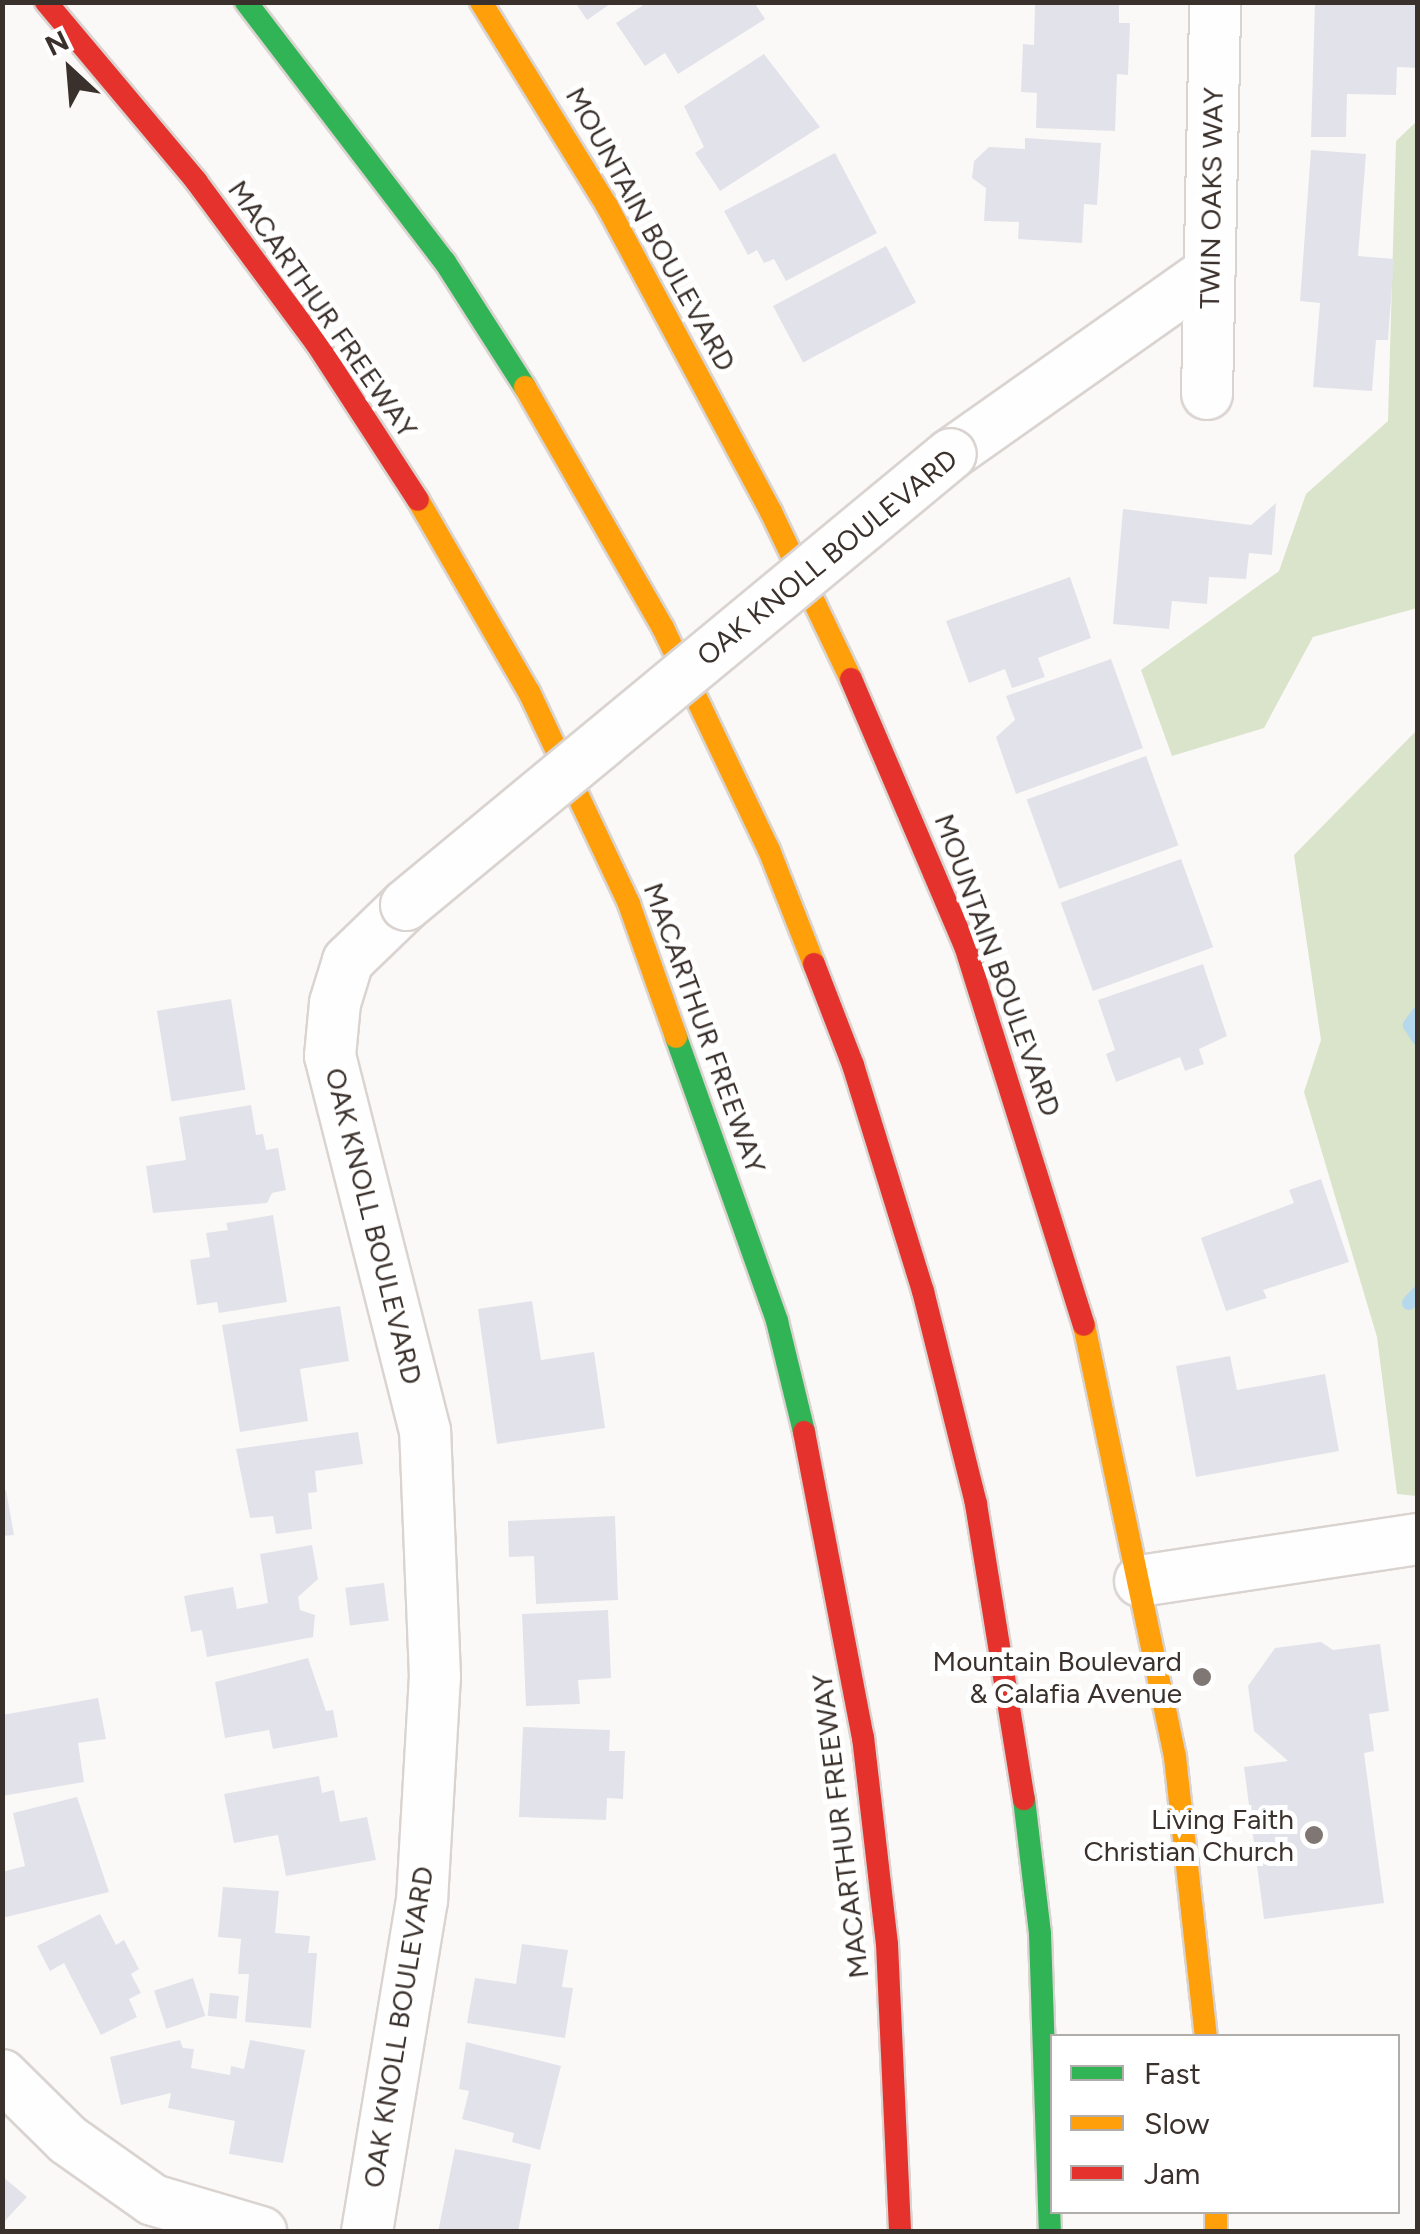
<!DOCTYPE html>
<style>
body{margin:0}
#map{position:relative;width:1420px;height:2234px;overflow:hidden;background:#fbf9f7;font-family:Figtree,sans-serif}
div>[style]{position:absolute}
[style*='--x']{left:calc(var(--x)*1px);top:calc(var(--y)*1px);width:calc(var(--w)*1px);rotate:calc(var(--a)*1deg)}
.green>*{inset:0;background:#dae4ca}
.stream>*{height:14px;margin:-7px;padding:0 7px;transform-origin:7px;border-radius:7px;background:#b6d8ec}
.building>*{inset:0;background:#e2e2ea;transform-origin:0 0}
.roads{filter:drop-shadow(2px 0 #dad4d1) drop-shadow(-2px 0 #dad4d1) drop-shadow(0 2px #dad4d1) drop-shadow(0 -2px #dad4d1)}
.street>*{height:50px;margin:-25px;padding:0 25px;transform-origin:25px;border-radius:25px;background:#fefefe}
.fast>*{height:22px;margin:-11px;padding:0 11px;transform-origin:11px;border-radius:11px;background:#30b455}
.slow>*{height:22px;margin:-11px;padding:0 11px;transform-origin:11px;border-radius:11px;background:#ff9f0a}
.jam>*{height:22px;margin:-11px;padding:0 11px;transform-origin:11px;border-radius:11px;background:#e5322d}
.bridges{filter:drop-shadow(2px 0 #dad4d1) drop-shadow(-2px 0 #dad4d1) drop-shadow(0 2px #dad4d1) drop-shadow(0 -2px #dad4d1)}
.street-bridge>*{height:50px;margin:-25px;padding:0 25px;transform-origin:25px;border-radius:25px;background:#fefefe}
.dots>*{width:28px;height:28px;translate:-50% -50%;box-sizing:border-box;border:5px solid #fff;border-radius:50%}
span{translate:-50% -50%;white-space:nowrap;text-align:center;line-height:1.15;-webkit-text-stroke:10px #fff;paint-order:stroke}
.street-label{font-size:28px;color:#3b312c}
.poi-label{font-size:28px;color:#3b312c}
.right{translate:-100% -50%;text-align:right}
.frame{position:absolute;inset:0;border:5px solid #3b312c;pointer-events:none}
.legend{position:absolute;left:1050px;top:2034px;width:350px;height:180px;box-sizing:border-box;background:#fff;border:2px solid #b1adab;margin:0;padding:12px 18px;list-style:none;font-size:30px;color:#3b312c}
.legend li{display:flex;align-items:center;gap:20px;height:50px}
.legend b{width:50px;border:2px solid #b1adab}
.north{position:absolute;left:20px;top:20px;width:100px;height:100px;-webkit-text-stroke:8px #fff;paint-order:stroke;rotate:334deg;font-size:28px;font-weight:700;line-height:40px;text-align:center;color:#3b312c}
.north::after{content:'';display:block;margin:auto;width:35px;height:45px;background:#3b312c;clip-path:polygon(50% 0,100% 100%,50% 72%,0 100%)}
</style>
<div id="map">
<div class="green">
<div style="clip-path:polygon(1417px 121px,1417px 608px,1313px 637px,1264px 728px,1172px 756px,1141px 670px,1279px 571px,1306px 494px,1388px 421px,1396px 141px)"></div>
<div style="clip-path:polygon(1417px 730px,1418px 1496px,1417px 1496px,1397px 1494px,1377px 1337px,1304px 1092px,1321px 1040px,1294px 855px)"></div>
</div>
<div class="stream">
<div style="--x:1418;--y:1014;--w:14;--a:126"></div>
<div style="--x:1410;--y:1025;--w:15;--a:58"></div>
<div style="--x:1409;--y:1303;--w:13;--a:-48"></div>
</div>
<div class="building">
<div style="clip-path:polygon(575px 2px,613px 2px,587px 20px)"></div>
<div style="clip-path:polygon(648px 2px,754px 2px,765px 19px,678px 74px,665px 53px,645px 66px,616px 23px)"></div>
<div style="clip-path:polygon(1119px 2px,1119px 23px,1130px 23px,1128px 75px,1117px 74px,1115px 131px,1036px 128px,1037px 93px,1021px 92px,1023px 44px,1034px 45px,1035px 3px)"></div>
<div style="clip-path:polygon(1315px 2px,1414px 2px,1418px 18px,1418px 68px,1397px 67px,1396px 95px,1347px 94px,1346px 137px,1311px 137px)"></div>
<div style="clip-path:polygon(764px 54px,820px 127px,720px 191px,695px 153px,704px 147px,684px 106px)"></div>
<div style="clip-path:polygon(1025px 138px,1101px 143px,1097px 205px,1084px 204px,1082px 243px,1018px 239px,1019px 222px,984px 221px,986px 188px,972px 178px,974px 161px,989px 147px,1025px 149px)"></div>
<div style="clip-path:polygon(1311px 150px,1366px 154px,1358px 256px,1394px 259px,1388px 340px,1376px 340px,1372px 391px,1313px 387px,1320px 303px,1300px 301px)"></div>
<div style="clip-path:polygon(835px 153px,877px 233px,786px 281px,774px 259px,764px 263px,757px 250px,748px 255px,724px 211px)"></div>
<div style="left:886px;top:246px;width:64px;height:128px;rotate:62deg"></div>
<div style="clip-path:polygon(1276px 503px,1272px 555px,1249px 553px,1246px 579px,1209px 577px,1207px 604px,1172px 601px,1169px 629px,1113px 624px,1123px 509px,1251px 525px)"></div>
<div style="clip-path:polygon(1070px 577px,1091px 638px,1038px 658px,1045px 677px,1012px 688px,1005px 669px,969px 683px,946px 621px)"></div>
<div style="clip-path:polygon(1111px 659px,1143px 748px,1016px 794px,996px 737px,1015px 720px,1006px 696px)"></div>
<div style="left:1146px;top:756px;width:95px;height:127px;rotate:70deg"></div>
<div style="left:1181px;top:859px;width:94px;height:128px;rotate:70deg"></div>
<div style="clip-path:polygon(1203px 964px,1227px 1036px,1199px 1049px,1204px 1064px,1185px 1071px,1180px 1057px,1116px 1082px,1106px 1054px,1115px 1050px,1098px 1000px)"></div>
<div style="left:231px;top:999px;width:92px;height:75px;rotate:81deg"></div>
<div style="clip-path:polygon(251px 1105px,256px 1135px,263px 1134px,266px 1150px,278px 1148px,286px 1190px,272px 1193px,267px 1203px,153px 1213px,146px 1166px,186px 1160px,179px 1117px)"></div>
<div style="clip-path:polygon(1321px 1179px,1349px 1262px,1263px 1290px,1267px 1298px,1226px 1311px,1201px 1238px,1294px 1203px,1289px 1190px)"></div>
<div style="clip-path:polygon(273px 1215px,287px 1302px,219px 1313px,217px 1302px,197px 1305px,190px 1260px,210px 1257px,206px 1233px,228px 1230px,226px 1223px)"></div>
<div style="clip-path:polygon(532px 1301px,541px 1360px,594px 1352px,605px 1428px,497px 1444px,478px 1309px)"></div>
<div style="clip-path:polygon(340px 1306px,349px 1361px,300px 1369px,308px 1421px,240px 1432px,222px 1325px)"></div>
<div style="clip-path:polygon(1230px 1356px,1237px 1390px,1325px 1374px,1339px 1451px,1196px 1477px,1176px 1366px)"></div>
<div style="clip-path:polygon(358px 1432px,363px 1464px,315px 1471px,317px 1492px,308px 1493px,312px 1529px,276px 1534px,273px 1516px,250px 1518px,236px 1449px)"></div>
<div style="clip-path:polygon(6px 1490px,14px 1535px,2px 1536px,2px 1491px)"></div>
<div style="clip-path:polygon(615px 1516px,618px 1600px,536px 1604px,534px 1556px,509px 1557px,508px 1521px)"></div>
<div style="clip-path:polygon(312px 1545px,318px 1579px,298px 1597px,300px 1610px,315px 1615px,313px 1637px,207px 1657px,202px 1630px,191px 1632px,184px 1596px,233px 1587px,237px 1609px,268px 1603px,260px 1554px)"></div>
<div style="left:384px;top:1583px;width:38px;height:39px;rotate:83deg"></div>
<div style="clip-path:polygon(608px 1610px,611px 1678px,578px 1680px,580px 1704px,526px 1706px,522px 1614px)"></div>
<div style="clip-path:polygon(1321px 1642px,1333px 1650px,1380px 1644px,1389px 1711px,1369px 1714px,1374px 1751px,1364px 1753px,1384px 1903px,1264px 1919px,1244px 1767px,1288px 1761px,1254px 1731px,1248px 1686px,1275px 1648px)"></div>
<div style="clip-path:polygon(308px 1658px,326px 1711px,333px 1710px,338px 1737px,273px 1749px,269px 1730px,225px 1738px,215px 1682px)"></div>
<div style="clip-path:polygon(98px 1698px,106px 1739px,78px 1743px,84px 1782px,2px 1796px,2px 1715px)"></div>
<div style="clip-path:polygon(523px 1727px,610px 1730px,609px 1751px,625px 1751px,623px 1799px,607px 1798px,606px 1820px,519px 1817px)"></div>
<div style="clip-path:polygon(319px 1776px,322px 1793px,334px 1790px,340px 1822px,367px 1817px,376px 1860px,286px 1876px,278px 1835px,234px 1843px,224px 1794px)"></div>
<div style="clip-path:polygon(77px 1797px,109px 1892px,2px 1918px,2px 1872px,25px 1866px,13px 1813px)"></div>
<div style="clip-path:polygon(223px 1887px,279px 1891px,275px 1933px,310px 1936px,308px 1953px,317px 1953px,311px 2028px,245px 2022px,249px 1974px,238px 1974px,241px 1939px,218px 1937px)"></div>
<div style="clip-path:polygon(100px 1914px,116px 1945px,124px 1940px,139px 1969px,131px 1974px,141px 1993px,129px 1999px,137px 2017px,101px 2035px,64px 1963px,50px 1971px,37px 1946px)"></div>
<div style="clip-path:polygon(522px 1944px,568px 1950px,562px 1987px,573px 1988px,565px 2038px,467px 2023px,475px 1978px,516px 1984px)"></div>
<div style="left:193px;top:1978px;width:40px;height:41px;rotate:72deg"></div>
<div style="left:210px;top:1993px;width:29px;height:23px;rotate:6deg"></div>
<div style="clip-path:polygon(180px 2040px,183px 2048px,194px 2049px,191px 2068px,230px 2075px,231px 2066px,244px 2069px,250px 2040px,305px 2050px,283px 2163px,229px 2154px,235px 2121px,168px 2108px,171px 2093px,121px 2105px,110px 2057px)"></div>
<div style="clip-path:polygon(466px 2042px,561px 2066px,540px 2150px,512px 2142px,514px 2133px,462px 2119px,469px 2091px,459px 2089px)"></div>
<div style="clip-path:polygon(455px 2149px,531px 2164px,518px 2232px,438px 2232px)"></div>
<div style="clip-path:polygon(2px 2176px,27px 2197px,2px 2224px)"></div>
</div>
<div class="roads">
<div class="street">
<div style="--x:1207;--y:394;--w:392;--a:-88.8"></div>
<div style="--x:951;--y:454;--w:316;--a:-35.2"></div>
<div style="--x:1140;--y:1581;--w:281;--a:-8.6"></div>
<div style="--x:2;--y:2075;--w:93;--a:44.6"></div>
<div style="--x:68;--y:2140;--w:104;--a:35.2"></div>
<div style="--x:153;--y:2200;--w:113;--a:16.5"></div>
<div style="--x:367;--y:2232;--w:336;--a:-80.6"></div>
<div style="--x:422;--y:1901;--w:224;--a:-86.7"></div>
<div style="--x:435;--y:1677;--w:246;--a:-92.3"></div>
<div style="--x:425;--y:1431;--w:387;--a:-104.2"></div>
<div style="--x:330;--y:1056;--w:53;--a:-84.6"></div>
<div style="--x:335;--y:1003;--w:44;--a:-72.8"></div>
<div style="--x:348;--y:961;--w:81;--a:-44"></div>
</div>
<div class="fast">
<div style="--x:246;--y:2;--w:327;--a:52.6"></div>
<div style="--x:445;--y:262;--w:148;--a:57.4"></div>
<div style="--x:676;--y:1037;--w:301;--a:70.4"></div>
<div style="--x:777;--y:1321;--w:114;--a:76.3"></div>
<div style="--x:1024;--y:1799;--w:136;--a:83.2"></div>
<div style="--x:1040;--y:1934;--w:298;--a:88.1"></div>
</div>
<div class="slow">
<div style="--x:481;--y:2;--w:240;--a:58.3"></div>
<div style="--x:607;--y:206;--w:347;--a:61.8"></div>
<div style="--x:771;--y:512;--w:185;--a:64.4"></div>
<div style="--x:525;--y:387;--w:278;--a:60.2"></div>
<div style="--x:663;--y:628;--w:246;--a:64.5"></div>
<div style="--x:769;--y:850;--w:123;--a:68.5"></div>
<div style="--x:418;--y:500;--w:222;--a:60"></div>
<div style="--x:529;--y:692;--w:234;--a:64.7"></div>
<div style="--x:629;--y:904;--w:141;--a:70.5"></div>
<div style="--x:1084;--y:1325;--w:441;--a:78.1"></div>
<div style="--x:1175;--y:1757;--w:281;--a:83.7"></div>
<div style="--x:1216;--y:2212;--w:20;--a:90"></div>
</div>
<div class="jam">
<div style="--x:46;--y:2;--w:234;--a:50"></div>
<div style="--x:196;--y:181;--w:202;--a:53.5"></div>
<div style="--x:316;--y:343;--w:187;--a:57"></div>
<div style="--x:851;--y:679;--w:290;--a:66.9"></div>
<div style="--x:965;--y:946;--w:397;--a:72.6"></div>
<div style="--x:814;--y:964;--w:108;--a:68.9"></div>
<div style="--x:853;--y:1065;--w:237;--a:72.8"></div>
<div style="--x:923;--y:1291;--w:219;--a:76"></div>
<div style="--x:976;--y:1504;--w:299;--a:80.8"></div>
<div style="--x:804;--y:1432;--w:311;--a:79.1"></div>
<div style="--x:863;--y:1737;--w:208;--a:83.4"></div>
<div style="--x:887;--y:1944;--w:288;--a:87.4"></div>
</div>
</div>
<div class="bridges">
<div class="street-bridge">
<div style="--x:406;--y:905;--w:707;--a:-39.61"></div>
</div>
</div>
<div class="dots">
<div style="left:1202px;top:1677px;background:#7e7773"></div>
<div style="left:1314px;top:1835px;background:#7e7773"></div>
</div>
<div class="street-label">
<span style="left:1211px;top:198px;rotate:-89deg">TWIN OAKS WAY</span>
<span style="left:651px;top:229px;rotate:61deg">MOUNTAIN BOULEVARD</span>
<span style="left:323px;top:309px;rotate:55deg">MACARTHUR FREEWAY</span>
<span style="left:827px;top:557px;rotate:-39deg">OAK KNOLL BOULEVARD</span>
<span style="left:998px;top:965px;rotate:70deg">MOUNTAIN BOULEVARD</span>
<span style="left:705px;top:1028px;rotate:70deg">MACARTHUR FREEWAY</span>
<span style="left:374px;top:1226px;rotate:76deg">OAK KNOLL BOULEVARD</span>
<span style="left:840px;top:1826px;rotate:-97deg">MACARTHUR FREEWAY</span>
<span style="left:398px;top:2027px;rotate:-81deg">OAK KNOLL BOULEVARD</span>
</div>
<div class="poi-label">
<span class="right" style="left:1182px;top:1677px">Mountain Boulevard<br>&amp; Calafia Avenue</span>
<span class="right" style="left:1294px;top:1835px">Living Faith<br>Christian Church</span>
</div>
<div class="frame"></div>
<ul class="legend">
<li><b style="height:12px;background:#30b455"></b>Fast</li>
<li><b style="height:12px;background:#ff9f0a"></b>Slow</li>
<li><b style="height:12px;background:#e5322d"></b>Jam</li>
</ul>
<div class="north">N</div>
</div>
